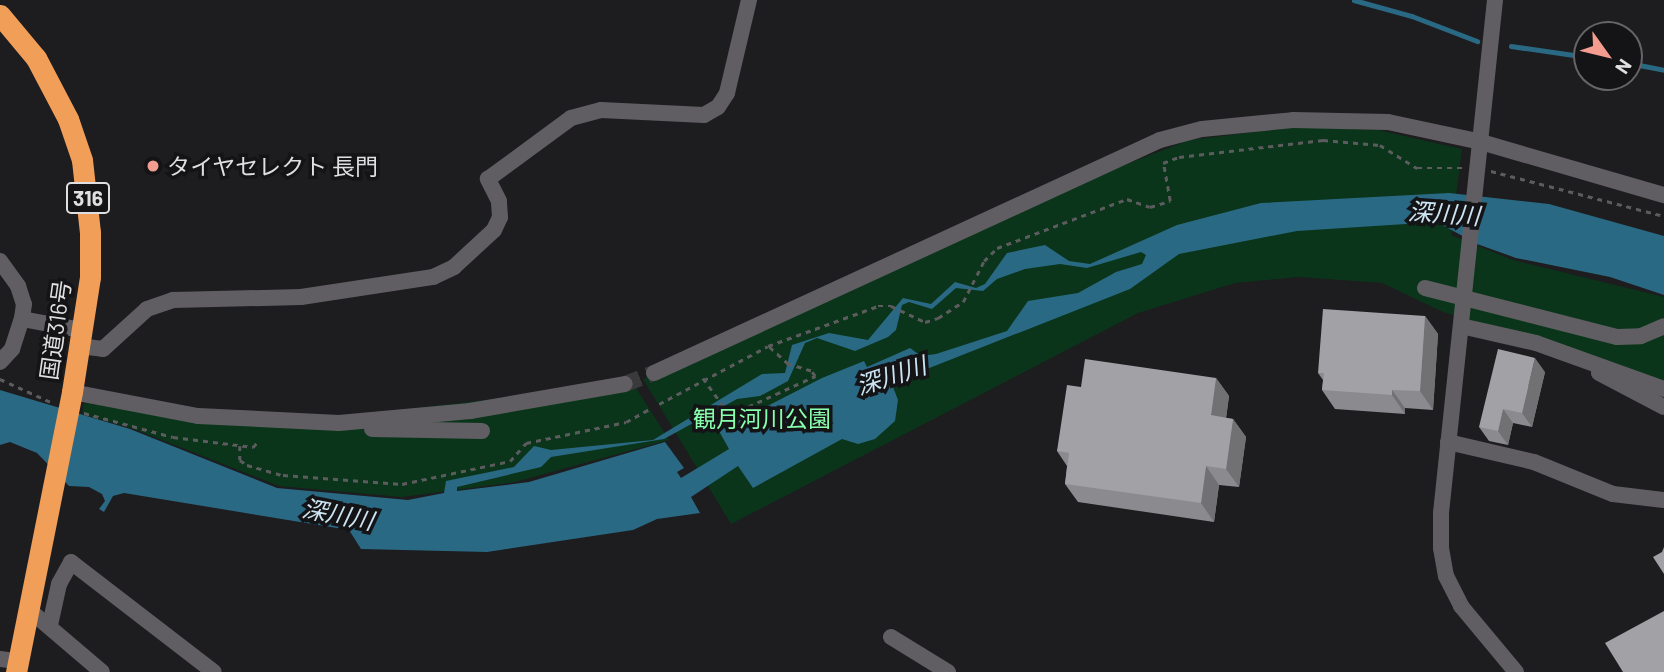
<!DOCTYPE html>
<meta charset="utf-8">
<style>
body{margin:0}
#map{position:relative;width:1664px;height:672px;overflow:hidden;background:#1d1c1f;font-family:Barlow,"Noto Sans JP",sans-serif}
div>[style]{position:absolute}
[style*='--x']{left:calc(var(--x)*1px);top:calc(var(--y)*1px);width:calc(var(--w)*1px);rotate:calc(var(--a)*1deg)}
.green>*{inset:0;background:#0a351b}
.water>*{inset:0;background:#2a6983}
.stream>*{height:4.5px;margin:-2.25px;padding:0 2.25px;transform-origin:2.25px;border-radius:2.25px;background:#2a6983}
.minor-tunnel>*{height:16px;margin-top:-8px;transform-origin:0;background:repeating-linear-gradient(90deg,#3a393c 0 16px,transparent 0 24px)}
.path>*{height:2.5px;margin-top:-1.25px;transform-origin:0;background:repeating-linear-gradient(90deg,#5c5b5e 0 5px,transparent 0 10px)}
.minor>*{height:16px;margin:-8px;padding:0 8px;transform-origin:8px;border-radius:8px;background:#605e62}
.highway>*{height:21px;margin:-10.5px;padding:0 10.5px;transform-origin:10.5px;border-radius:10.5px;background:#f19e58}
.wall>*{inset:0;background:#8a8a8f}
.shaded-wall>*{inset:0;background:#717174}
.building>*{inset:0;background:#a1a1a6}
.dots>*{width:19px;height:19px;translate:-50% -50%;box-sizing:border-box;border:4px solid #141316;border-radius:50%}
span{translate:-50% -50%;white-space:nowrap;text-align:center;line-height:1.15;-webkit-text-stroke:7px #141316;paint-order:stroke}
.shield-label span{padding:2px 5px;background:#141316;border:2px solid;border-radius:5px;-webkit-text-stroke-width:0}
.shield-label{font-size:21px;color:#dfdfe1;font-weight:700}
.poi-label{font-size:23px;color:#dfdfe1}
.left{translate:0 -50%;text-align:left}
.street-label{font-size:23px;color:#dfdfe1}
.park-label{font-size:23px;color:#88ffad}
.water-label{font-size:24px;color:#cde5f2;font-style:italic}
.north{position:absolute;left:1573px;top:21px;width:70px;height:70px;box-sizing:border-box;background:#141316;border:2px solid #656567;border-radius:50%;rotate:124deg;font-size:19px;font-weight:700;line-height:28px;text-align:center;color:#dfdfe1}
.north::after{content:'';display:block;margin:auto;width:24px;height:32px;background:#f59c90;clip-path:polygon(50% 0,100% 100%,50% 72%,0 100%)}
</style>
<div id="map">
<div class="green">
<div style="clip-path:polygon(1296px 127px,1378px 130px,1462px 149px,1451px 235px,1513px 260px,1664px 297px,1664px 395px,1577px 351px,1443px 312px,1382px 283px,1299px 277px,1235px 283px,1138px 313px,731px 524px,643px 379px,1040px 198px,1189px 140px)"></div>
<div style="clip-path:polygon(633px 383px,669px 440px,515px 482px,402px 497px,279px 486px,134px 429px,82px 414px,84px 403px,261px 426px)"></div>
</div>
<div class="water">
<div style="clip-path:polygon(evenodd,1449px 193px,1549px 204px,1664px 236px,1664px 295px,1610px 277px,1516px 258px,1477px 244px,1437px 222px,1297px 231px,1179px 254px,1130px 289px,899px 380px,893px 387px,898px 400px,895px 421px,875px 439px,858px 444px,842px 439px,753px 488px,738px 466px,691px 497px,700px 513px,657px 519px,633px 530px,487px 552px,361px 549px,349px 530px,124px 493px,113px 496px,104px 512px,99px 509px,105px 501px,102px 494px,89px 487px,69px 486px,37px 453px,10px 442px,0 445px,0 390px,130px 429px,277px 488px,408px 500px,444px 493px,446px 481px,514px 467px,534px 446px,551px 450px,653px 440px,762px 374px,785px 373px,792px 345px,829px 333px,868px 340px,903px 298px,931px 304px,955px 282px,976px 288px,985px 284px,1007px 253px,1045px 245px,1069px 261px,1090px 264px,1177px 225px,1261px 203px,1449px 193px,1141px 252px,1146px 255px,1142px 264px,1116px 272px,1078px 293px,1028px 301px,1007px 331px,936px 354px,921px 356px,910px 348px,867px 367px,864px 361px,822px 378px,719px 431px,729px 449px,681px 478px,677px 472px,684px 468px,665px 442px,529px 482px,457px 491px,457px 487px,541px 467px,551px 457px,664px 439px,737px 399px,760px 396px,788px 381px,805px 343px,817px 338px,855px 351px,888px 337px,896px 330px,902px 305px,909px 302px,932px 309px,956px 288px,983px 291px,997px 279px,1025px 269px,1060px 264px,1087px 268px,1141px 252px)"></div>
</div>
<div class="stream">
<div style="--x:1354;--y:0;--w:60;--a:15.4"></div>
<div style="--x:1412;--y:16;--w:70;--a:21"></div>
<div style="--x:1511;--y:46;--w:77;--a:8.2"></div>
<div style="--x:1629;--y:63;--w:36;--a:11"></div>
</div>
<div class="minor-tunnel">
<div style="--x:625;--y:384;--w:31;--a:-21"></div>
</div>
<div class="path">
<div style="--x:1491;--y:171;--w:179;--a:14.6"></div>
<div style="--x:703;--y:378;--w:46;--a:53.9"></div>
<div style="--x:730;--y:415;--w:94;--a:-24.6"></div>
<div style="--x:815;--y:376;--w:6;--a:-129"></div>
<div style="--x:811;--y:371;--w:24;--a:-163"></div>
<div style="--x:788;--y:364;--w:27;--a:-138"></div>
<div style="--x:0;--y:379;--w:56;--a:24.3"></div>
<div style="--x:659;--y:404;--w:123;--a:-28"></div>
<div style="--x:768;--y:346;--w:117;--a:-20"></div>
<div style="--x:878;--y:306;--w:13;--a:0"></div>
<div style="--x:891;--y:306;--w:38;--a:25"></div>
<div style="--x:925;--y:322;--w:14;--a:-17"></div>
<div style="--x:938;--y:318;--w:30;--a:-33"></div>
<div style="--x:963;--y:302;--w:46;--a:-62.9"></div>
<div style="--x:984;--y:261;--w:18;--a:-45"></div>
<div style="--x:997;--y:248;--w:139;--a:-20.7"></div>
<div style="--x:1127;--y:199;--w:24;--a:19"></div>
<div style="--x:1150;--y:207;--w:21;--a:-17"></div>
<div style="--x:1170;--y:201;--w:39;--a:-100"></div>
<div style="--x:1163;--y:163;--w:17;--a:-21"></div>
<div style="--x:1179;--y:157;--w:145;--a:-6.7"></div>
<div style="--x:1323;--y:140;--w:57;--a:5"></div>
<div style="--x:1380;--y:145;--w:44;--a:31.9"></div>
<div style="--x:1417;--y:168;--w:47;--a:0"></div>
<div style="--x:84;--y:413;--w:92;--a:15.1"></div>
<div style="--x:173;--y:437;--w:81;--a:7.1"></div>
<div style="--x:253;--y:447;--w:9;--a:-49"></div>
<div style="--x:240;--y:446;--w:14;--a:90"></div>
<div style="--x:240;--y:460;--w:9;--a:36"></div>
<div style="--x:247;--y:465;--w:37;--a:16"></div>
<div style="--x:283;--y:475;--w:119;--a:4.3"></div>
<div style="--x:402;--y:484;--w:110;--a:-12"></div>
<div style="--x:510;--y:461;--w:24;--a:-48"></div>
<div style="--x:526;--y:443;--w:102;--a:-11.9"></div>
<div style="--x:626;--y:422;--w:26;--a:-29"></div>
</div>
<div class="minor">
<div style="--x:1495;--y:0;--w:516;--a:96.01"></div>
<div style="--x:1441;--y:513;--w:35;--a:90"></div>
<div style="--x:1441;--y:548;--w:28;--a:80"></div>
<div style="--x:1446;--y:576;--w:34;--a:63"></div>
<div style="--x:1461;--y:606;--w:86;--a:50.2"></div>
<div style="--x:0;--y:261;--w:31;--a:54"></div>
<div style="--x:18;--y:286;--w:19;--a:72"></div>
<div style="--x:24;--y:304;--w:15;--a:98"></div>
<div style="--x:22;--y:319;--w:61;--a:10.4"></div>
<div style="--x:1425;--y:288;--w:198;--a:14.3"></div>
<div style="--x:1617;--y:337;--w:24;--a:-2"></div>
<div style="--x:1641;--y:336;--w:25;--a:-23"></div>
<div style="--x:1461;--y:326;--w:77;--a:12.8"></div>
<div style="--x:1536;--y:343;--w:136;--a:19.8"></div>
<div style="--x:79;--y:346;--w:24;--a:7"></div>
<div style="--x:103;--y:349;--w:59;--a:-42.3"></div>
<div style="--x:147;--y:309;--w:28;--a:-19"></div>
<div style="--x:173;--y:300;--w:128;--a:-1.3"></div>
<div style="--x:301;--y:297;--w:134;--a:-8.6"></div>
<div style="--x:433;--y:277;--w:23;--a:-25"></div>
<div style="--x:454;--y:267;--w:54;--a:-42.8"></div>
<div style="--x:494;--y:230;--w:14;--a:-65"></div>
<div style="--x:500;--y:217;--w:16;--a:-94"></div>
<div style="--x:499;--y:201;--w:25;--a:-117"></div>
<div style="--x:488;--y:179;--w:103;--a:-36.3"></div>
<div style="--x:571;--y:118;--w:31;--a:-15"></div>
<div style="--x:601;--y:110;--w:103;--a:2.8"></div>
<div style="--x:704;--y:115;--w:16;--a:-30"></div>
<div style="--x:718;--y:107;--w:17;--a:-57"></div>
<div style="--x:727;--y:93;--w:96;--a:-76.7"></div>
<div style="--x:0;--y:362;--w:18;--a:-47"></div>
<div style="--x:12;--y:349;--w:32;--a:-72"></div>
<div style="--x:654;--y:373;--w:557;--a:-24.72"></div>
<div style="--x:1160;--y:140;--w:43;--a:-14.7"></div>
<div style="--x:1202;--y:129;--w:91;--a:-5.6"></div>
<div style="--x:1293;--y:120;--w:95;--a:1.2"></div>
<div style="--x:1388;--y:122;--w:95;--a:12.1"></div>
<div style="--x:1481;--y:142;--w:191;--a:16.2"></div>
<div style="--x:1599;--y:373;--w:73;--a:27.6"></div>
<div style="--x:72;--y:392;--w:128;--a:10.8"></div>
<div style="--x:198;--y:416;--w:141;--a:2.8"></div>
<div style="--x:339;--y:423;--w:132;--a:-5.2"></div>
<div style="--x:470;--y:411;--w:157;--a:-9.9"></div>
<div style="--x:372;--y:429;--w:110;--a:1"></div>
<div style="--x:1448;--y:442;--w:88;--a:13.1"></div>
<div style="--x:1534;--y:462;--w:85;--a:22.1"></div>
<div style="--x:1613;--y:494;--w:51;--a:6.7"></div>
<div style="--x:28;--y:609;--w:97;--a:40.4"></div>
<div style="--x:50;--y:625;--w:42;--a:-77.6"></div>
<div style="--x:59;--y:584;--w:25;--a:-61"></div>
<div style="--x:71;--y:562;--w:180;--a:37.6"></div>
<div style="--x:891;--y:637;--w:67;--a:31.6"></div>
<div style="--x:0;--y:659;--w:17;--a:7"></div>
</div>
<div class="highway">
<div style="--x:0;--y:15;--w:56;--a:50.1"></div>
<div style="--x:36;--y:58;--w:69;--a:62.3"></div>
<div style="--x:68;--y:119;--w:43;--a:71.1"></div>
<div style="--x:82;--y:160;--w:72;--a:83.7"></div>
<div style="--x:90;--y:232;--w:45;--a:90"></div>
<div style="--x:90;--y:277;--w:116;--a:98.9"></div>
<div style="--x:72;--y:392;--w:286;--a:101.3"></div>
</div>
<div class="wall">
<div style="clip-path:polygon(1425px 316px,1438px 334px,1433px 410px,1405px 408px,1405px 414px,1335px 409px,1322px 390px,1323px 380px,1318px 373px)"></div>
<div style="clip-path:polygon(1545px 372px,1532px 427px,1513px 423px,1508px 445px,1489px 441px,1479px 427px)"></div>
<div style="clip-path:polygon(1216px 378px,1229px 396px,1226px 418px,1233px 419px,1246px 437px,1239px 487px,1219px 485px,1214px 522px,1078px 502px,1065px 484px,1067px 466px,1057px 451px,1081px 387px)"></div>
</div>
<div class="shaded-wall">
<div style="clip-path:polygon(1425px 316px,1438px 334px,1433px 410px,1420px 391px)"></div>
<div style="clip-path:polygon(1535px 358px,1545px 372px,1532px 427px,1522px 413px)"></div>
<div style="clip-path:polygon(1216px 378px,1229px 396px,1224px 434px,1211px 415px)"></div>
<div style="clip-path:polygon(1392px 390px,1405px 408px,1405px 414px,1392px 395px)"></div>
<div style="clip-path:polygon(1503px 409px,1513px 423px,1508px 445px,1498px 431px)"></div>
<div style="clip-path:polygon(1233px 419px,1246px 437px,1239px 487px,1226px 469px)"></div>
<div style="clip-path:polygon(1206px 466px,1219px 485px,1214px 522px,1201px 503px)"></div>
</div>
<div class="building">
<div style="clip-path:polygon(1323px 309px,1425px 316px,1420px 391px,1392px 390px,1392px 395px,1322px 390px,1324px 373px,1318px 373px)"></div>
<div style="clip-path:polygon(1498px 349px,1535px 358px,1522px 413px,1503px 409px,1498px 431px,1479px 427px)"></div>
<div style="clip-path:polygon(1085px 359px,1216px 378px,1211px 415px,1233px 419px,1226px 469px,1206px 466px,1201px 503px,1065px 484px,1069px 453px,1057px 451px,1067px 385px,1081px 387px)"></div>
<div style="clip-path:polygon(1664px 547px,1664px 574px,1653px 557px,1662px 552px)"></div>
<div style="clip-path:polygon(1664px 611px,1664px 672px,1623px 672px,1605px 643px)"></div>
</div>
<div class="dots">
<div style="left:153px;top:166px;background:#f59c90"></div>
</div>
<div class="shield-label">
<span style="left:88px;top:198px">316</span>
</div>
<div class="poi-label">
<span class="left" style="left:167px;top:166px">タイヤセレクト 長門</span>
</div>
<div class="street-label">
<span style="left:55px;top:330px;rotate:-82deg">国道316号</span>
</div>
<div class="park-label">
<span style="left:762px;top:418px">観月河川公園</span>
</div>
<div class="water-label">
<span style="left:1444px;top:213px;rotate:4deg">深川川</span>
<span style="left:891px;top:375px;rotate:-18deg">深川川</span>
<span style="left:338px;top:514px;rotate:11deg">深川川</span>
</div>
<div class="north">N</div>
</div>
